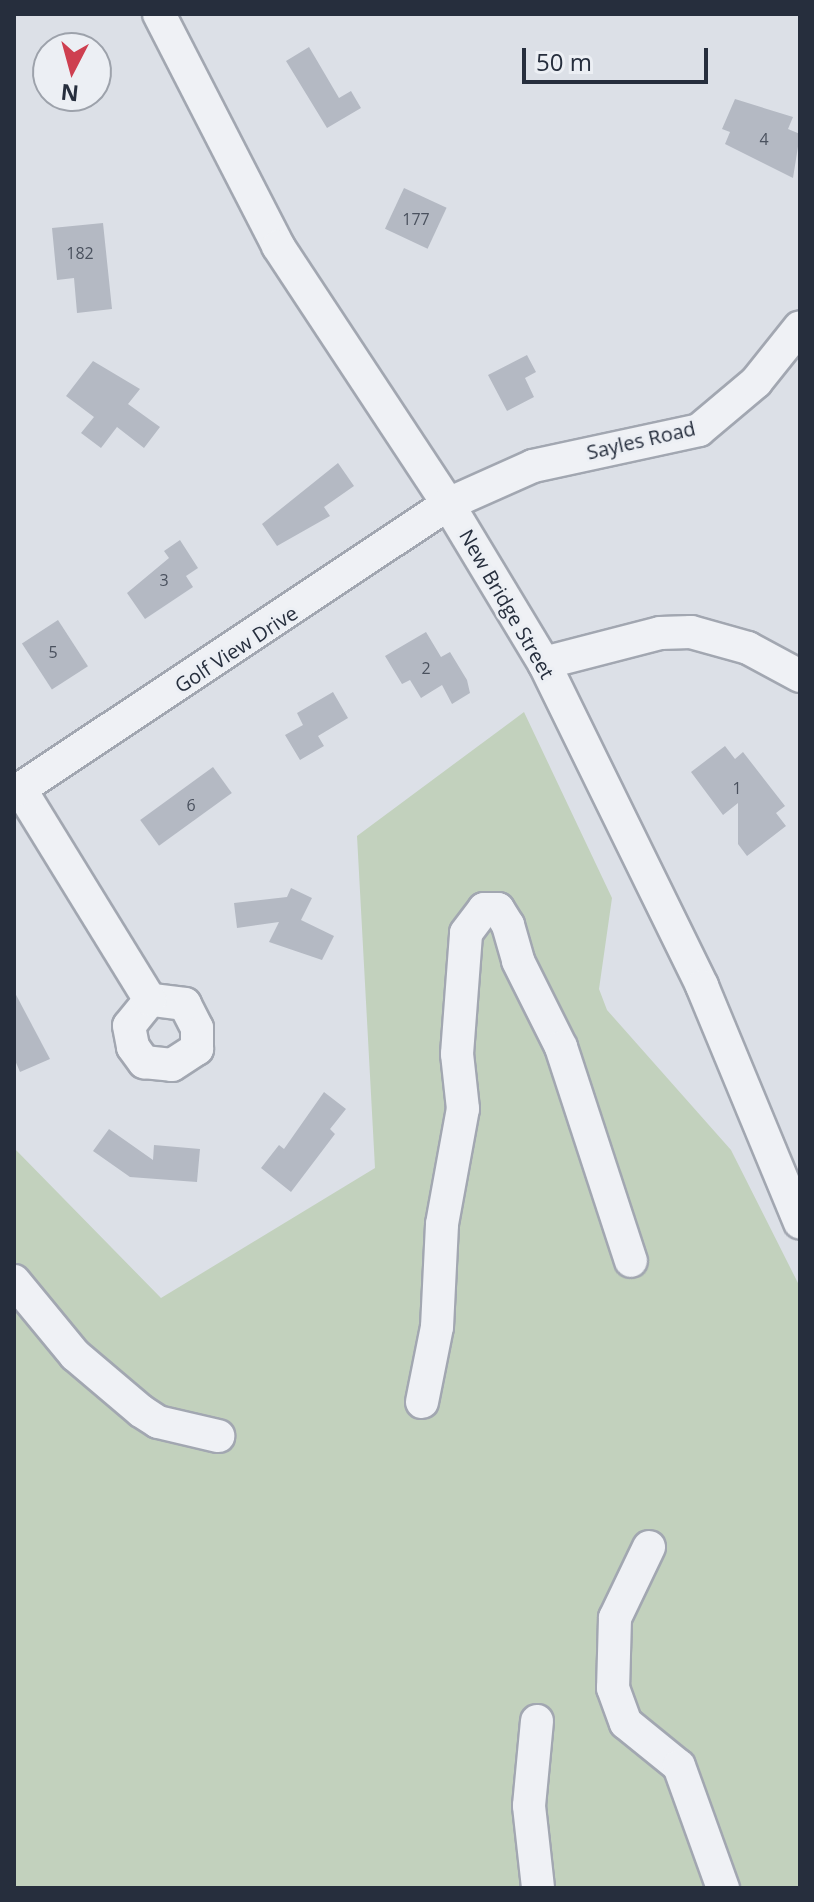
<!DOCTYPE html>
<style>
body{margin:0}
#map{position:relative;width:814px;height:1902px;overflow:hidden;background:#dce0e7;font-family:"Open Sans",sans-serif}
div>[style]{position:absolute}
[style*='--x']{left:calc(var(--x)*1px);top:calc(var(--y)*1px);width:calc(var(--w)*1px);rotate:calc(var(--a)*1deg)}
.green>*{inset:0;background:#c2d1bd}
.building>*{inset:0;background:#b4b9c3;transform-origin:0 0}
.roads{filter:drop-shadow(2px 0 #a2a7b1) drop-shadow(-2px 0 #a2a7b1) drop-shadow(0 2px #a2a7b1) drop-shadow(0 -2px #a2a7b1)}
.minor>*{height:32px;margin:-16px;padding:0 16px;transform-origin:16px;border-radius:16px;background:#eff1f5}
span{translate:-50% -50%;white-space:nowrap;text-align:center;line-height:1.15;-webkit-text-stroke:6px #eceff4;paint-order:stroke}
.number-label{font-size:16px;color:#4a515e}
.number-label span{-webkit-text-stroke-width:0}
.street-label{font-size:20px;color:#262e3d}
.frame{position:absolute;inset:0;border:16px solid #262e3d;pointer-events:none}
.north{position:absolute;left:32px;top:32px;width:80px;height:80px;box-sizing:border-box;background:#eceff4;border:2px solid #9da2ab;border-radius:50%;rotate:186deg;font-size:22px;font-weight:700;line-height:32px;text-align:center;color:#262e3d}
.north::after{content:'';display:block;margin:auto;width:28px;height:36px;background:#ce3f50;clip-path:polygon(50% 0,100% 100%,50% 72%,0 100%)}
.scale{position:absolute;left:522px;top:48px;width:186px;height:36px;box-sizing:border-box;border:4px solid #262e3d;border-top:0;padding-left:10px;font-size:24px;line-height:28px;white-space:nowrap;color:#262e3d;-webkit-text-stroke:6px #eceff4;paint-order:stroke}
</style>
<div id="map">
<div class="green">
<div style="clip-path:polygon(524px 712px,612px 898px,599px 989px,607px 1010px,731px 1150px,800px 1287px,800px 1888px,14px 1888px,14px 1148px,161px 1298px,375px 1168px,357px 836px)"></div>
</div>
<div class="building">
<div style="clip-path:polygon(309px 47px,339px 98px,351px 91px,361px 108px,327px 128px,286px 61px)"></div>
<div style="clip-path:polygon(735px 99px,793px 117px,788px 129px,800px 134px,793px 178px,725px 144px,730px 132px,722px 129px)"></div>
<div style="left:404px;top:188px;width:47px;height:45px;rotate:25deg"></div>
<div style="clip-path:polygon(103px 223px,112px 309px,77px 313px,74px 278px,57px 280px,52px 228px)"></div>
<div style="clip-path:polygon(527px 355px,536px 372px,525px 378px,534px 397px,507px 411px,488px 375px)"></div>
<div style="clip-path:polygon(93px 361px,140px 389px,128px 404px,160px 427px,144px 448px,117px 427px,101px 448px,81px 433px,94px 417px,66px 396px)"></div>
<div style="clip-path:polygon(338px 463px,354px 486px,324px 507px,330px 516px,277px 546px,262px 524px)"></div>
<div style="clip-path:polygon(180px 540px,198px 568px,186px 576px,193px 587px,145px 619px,127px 593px,169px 558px,164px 551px)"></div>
<div style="left:58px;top:620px;width:55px;height:43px;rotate:57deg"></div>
<div style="clip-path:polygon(426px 632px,441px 657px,450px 652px,467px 680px,470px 693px,452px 704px,442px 685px,421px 698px,410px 680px,402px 684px,385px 656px)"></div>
<div style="clip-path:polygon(333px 692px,348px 718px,318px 736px,324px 746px,300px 760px,285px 735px,303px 725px,297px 713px)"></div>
<div style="clip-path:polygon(725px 746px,735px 759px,743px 752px,785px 806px,776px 813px,786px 826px,747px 856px,738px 844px,738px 803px,723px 815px,691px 772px)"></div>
<div style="left:213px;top:767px;width:32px;height:90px;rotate:54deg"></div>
<div style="clip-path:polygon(291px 888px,312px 898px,301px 920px,334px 936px,322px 960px,269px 942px,279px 922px,237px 928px,234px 903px,287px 897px)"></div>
<div style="clip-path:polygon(14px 991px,50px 1059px,20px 1072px,14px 1058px)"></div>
<div style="clip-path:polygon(324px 1092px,346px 1109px,330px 1129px,335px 1134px,291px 1192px,261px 1168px,279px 1145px,284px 1149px)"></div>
<div style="clip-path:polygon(109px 1129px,153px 1160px,154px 1145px,200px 1149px,197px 1182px,130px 1177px,93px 1151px)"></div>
</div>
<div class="roads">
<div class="minor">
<div style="--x:159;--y:14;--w:261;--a:62.8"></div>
<div style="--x:278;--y:246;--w:309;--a:56.6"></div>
<div style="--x:448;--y:504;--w:186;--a:58.9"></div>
<div style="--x:544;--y:663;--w:360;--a:63.9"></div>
<div style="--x:702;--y:986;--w:256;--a:67.5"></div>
<div style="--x:544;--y:663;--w:120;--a:-14.5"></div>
<div style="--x:660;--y:633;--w:31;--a:-2"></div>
<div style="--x:691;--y:632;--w:59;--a:15.7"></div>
<div style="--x:748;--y:648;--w:59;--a:28.3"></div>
<div style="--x:150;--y:1000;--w:33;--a:129"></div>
<div style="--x:129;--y:1026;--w:21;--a:79"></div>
<div style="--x:133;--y:1047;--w:19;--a:54"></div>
<div style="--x:144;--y:1062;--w:28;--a:6"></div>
<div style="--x:172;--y:1065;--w:30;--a:-33"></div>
<div style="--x:197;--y:1049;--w:21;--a:-90"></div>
<div style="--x:197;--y:1028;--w:27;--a:-117"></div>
<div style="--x:185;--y:1004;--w:35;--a:-173"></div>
<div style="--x:150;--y:1000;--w:248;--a:-121.6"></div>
<div style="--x:20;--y:789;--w:514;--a:-33.66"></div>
<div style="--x:448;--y:504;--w:93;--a:-24.1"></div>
<div style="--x:533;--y:466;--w:170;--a:-12.2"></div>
<div style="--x:699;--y:430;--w:75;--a:-40.1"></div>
<div style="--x:756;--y:382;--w:70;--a:-51.3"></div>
<div style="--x:14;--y:1281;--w:96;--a:50.5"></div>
<div style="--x:75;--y:1355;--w:87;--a:40.3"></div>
<div style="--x:141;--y:1411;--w:20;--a:33"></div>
<div style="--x:158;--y:1422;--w:62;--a:13.1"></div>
<div style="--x:422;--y:1402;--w:76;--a:-78.7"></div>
<div style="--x:437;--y:1327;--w:103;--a:-87.2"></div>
<div style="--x:442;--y:1224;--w:117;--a:-79.7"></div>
<div style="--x:463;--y:1109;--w:55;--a:-96.2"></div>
<div style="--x:457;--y:1054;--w:121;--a:-85.7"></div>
<div style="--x:466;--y:933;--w:30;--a:-53"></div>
<div style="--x:484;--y:909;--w:14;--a:0"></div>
<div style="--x:498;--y:909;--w:19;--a:58"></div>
<div style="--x:508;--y:925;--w:37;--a:74"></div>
<div style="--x:518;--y:961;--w:96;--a:63.4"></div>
<div style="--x:561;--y:1047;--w:225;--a:71.9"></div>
<div style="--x:649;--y:1547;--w:79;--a:115.6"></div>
<div style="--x:615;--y:1618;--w:70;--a:91.6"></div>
<div style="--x:613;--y:1688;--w:37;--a:70"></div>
<div style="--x:626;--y:1723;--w:68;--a:39.1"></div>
<div style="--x:679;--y:1766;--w:130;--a:70.2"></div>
<div style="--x:537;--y:1721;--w:85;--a:95.4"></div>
<div style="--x:529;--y:1806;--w:82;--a:83.7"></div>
</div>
</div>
<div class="number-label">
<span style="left:764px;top:139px">4</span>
<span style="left:416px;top:219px">177</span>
<span style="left:80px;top:253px">182</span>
<span style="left:164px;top:580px">3</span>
<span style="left:53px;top:652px">5</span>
<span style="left:426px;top:668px">2</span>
<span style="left:737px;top:788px">1</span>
<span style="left:191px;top:805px">6</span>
</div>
<div class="street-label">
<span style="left:641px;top:440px;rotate:-13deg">Sayles Road</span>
<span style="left:507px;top:604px;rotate:60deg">New Bridge Street</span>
<span style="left:236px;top:649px;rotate:-33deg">Golf View Drive</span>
</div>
<div class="frame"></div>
<div class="north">N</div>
<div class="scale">50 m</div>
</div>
